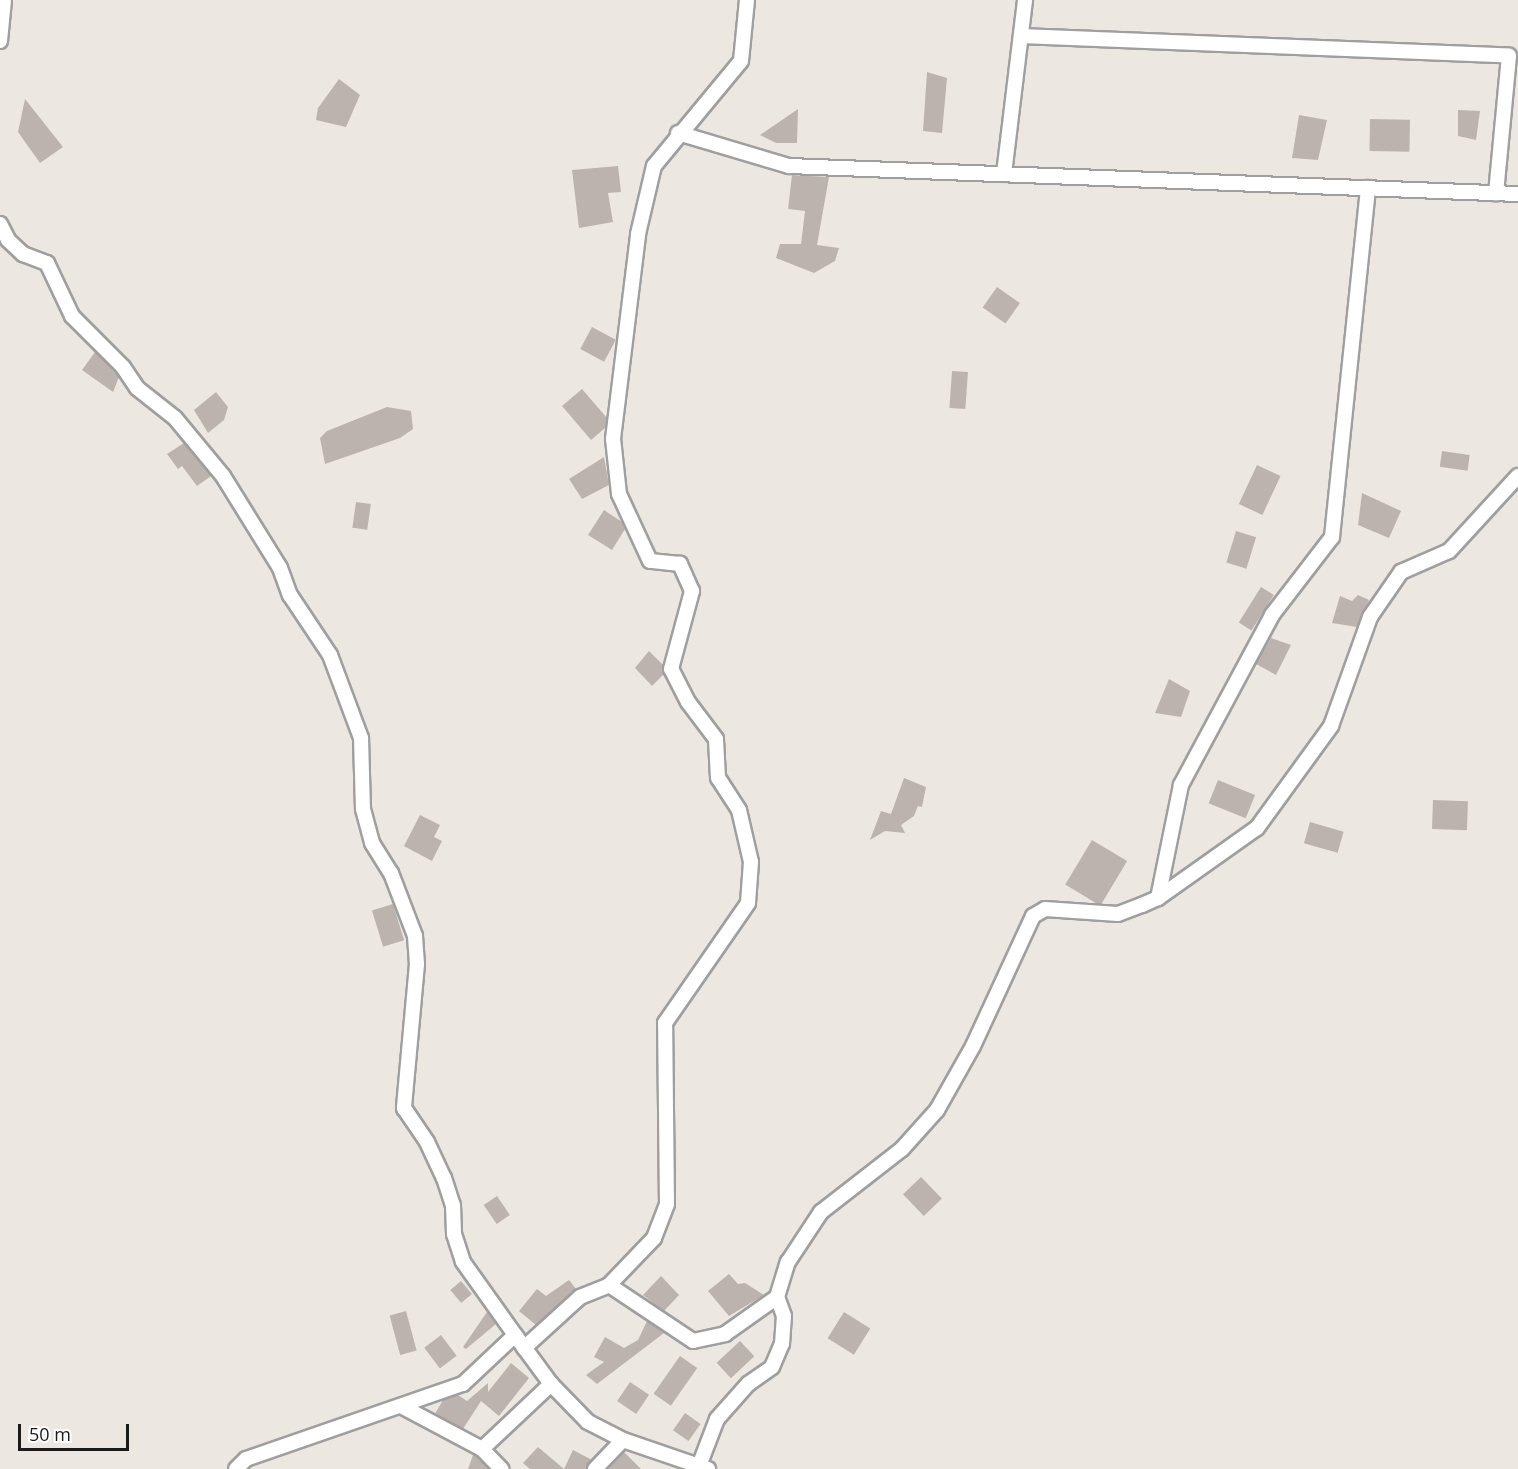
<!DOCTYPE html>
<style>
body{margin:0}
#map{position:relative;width:1518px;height:1469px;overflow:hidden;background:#ece8e1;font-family:"Open Sans",sans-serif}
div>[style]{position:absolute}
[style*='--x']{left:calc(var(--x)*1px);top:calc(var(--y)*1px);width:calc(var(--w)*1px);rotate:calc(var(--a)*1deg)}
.building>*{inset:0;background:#bdb3ae;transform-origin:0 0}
.roads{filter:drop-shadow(2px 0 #9f9f9f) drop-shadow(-2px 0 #9f9f9f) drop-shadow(0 2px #9f9f9f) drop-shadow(0 -2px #9f9f9f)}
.street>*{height:14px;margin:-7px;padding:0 7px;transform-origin:7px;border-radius:7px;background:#fff}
span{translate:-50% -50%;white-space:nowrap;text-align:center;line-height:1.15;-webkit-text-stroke:4.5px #fff;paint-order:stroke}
.scale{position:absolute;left:18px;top:1424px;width:111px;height:27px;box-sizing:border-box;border:3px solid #1b1b1b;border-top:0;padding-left:8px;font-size:18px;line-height:21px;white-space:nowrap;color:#1b1b1b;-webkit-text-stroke:4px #fff;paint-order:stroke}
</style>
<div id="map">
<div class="building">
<div style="clip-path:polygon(927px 72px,947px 78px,942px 133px,923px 131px)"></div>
<div style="clip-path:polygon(339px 79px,360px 95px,346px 127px,316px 120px,318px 108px)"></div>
<div style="clip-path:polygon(25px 99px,63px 147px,40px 163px,18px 132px)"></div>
<div style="clip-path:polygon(798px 109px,797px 143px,776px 143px,760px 135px)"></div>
<div style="clip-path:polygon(1458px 110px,1480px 111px,1476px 140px,1458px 136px)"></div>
<div style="clip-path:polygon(1299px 115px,1327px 120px,1318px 160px,1292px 158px)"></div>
<div style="left:1370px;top:119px;width:40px;height:32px;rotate:1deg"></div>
<div style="clip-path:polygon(618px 166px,621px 192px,608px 193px,613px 222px,579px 228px,572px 170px)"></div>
<div style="clip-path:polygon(792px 175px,829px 177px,817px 245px,839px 248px,835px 261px,814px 273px,776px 258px,780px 244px,801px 244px,805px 211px,788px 209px)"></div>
<div style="left:997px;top:287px;width:28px;height:25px;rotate:35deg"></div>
<div style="left:592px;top:327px;width:27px;height:25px;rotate:28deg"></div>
<div style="clip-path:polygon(95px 352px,119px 377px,113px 392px,82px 370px)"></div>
<div style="left:952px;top:371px;width:16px;height:37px;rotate:4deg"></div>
<div style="clip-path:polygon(582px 389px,607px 418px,605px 428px,591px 440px,562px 406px)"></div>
<div style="clip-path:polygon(216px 392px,228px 407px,224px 420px,208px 433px,194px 410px)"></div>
<div style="clip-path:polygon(387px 407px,411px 411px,413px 429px,400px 438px,325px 464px,320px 438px,327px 431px)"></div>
<div style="clip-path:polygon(184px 443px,211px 476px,197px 486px,182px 466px,178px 469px,167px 454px)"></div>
<div style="left:1442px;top:451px;width:28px;height:16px;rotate:8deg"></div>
<div style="clip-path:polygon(604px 457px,609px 485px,582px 499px,569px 479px)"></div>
<div style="left:1257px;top:465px;width:26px;height:43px;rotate:25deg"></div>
<div style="clip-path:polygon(1362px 493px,1401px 511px,1389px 538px,1358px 525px)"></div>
<div style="left:356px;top:502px;width:15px;height:26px;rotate:8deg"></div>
<div style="clip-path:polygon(604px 510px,622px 522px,625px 529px,612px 550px,588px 535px)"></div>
<div style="left:1236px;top:531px;width:21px;height:33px;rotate:17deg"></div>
<div style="left:1261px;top:587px;width:15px;height:42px;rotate:32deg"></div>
<div style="clip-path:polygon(1358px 595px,1369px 600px,1357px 627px,1332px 623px,1340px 596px,1352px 601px)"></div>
<div style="clip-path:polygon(1271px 638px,1291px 645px,1276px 675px,1256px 664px)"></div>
<div style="clip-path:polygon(649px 651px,663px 665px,664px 674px,652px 686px,635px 668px)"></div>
<div style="clip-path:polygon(1169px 679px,1190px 691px,1181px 717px,1155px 713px)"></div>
<div style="clip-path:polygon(904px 778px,926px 787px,922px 807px,918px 806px,914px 816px,901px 825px,905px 833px,885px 831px,870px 840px,881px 811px,891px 814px)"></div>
<div style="left:1218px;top:780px;width:40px;height:25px;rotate:22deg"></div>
<div style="left:1433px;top:800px;width:35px;height:29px;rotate:2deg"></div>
<div style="clip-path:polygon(420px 815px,440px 825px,434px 837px,442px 841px,432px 861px,404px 846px)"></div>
<div style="left:1310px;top:822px;width:35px;height:22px;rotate:16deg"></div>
<div style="left:1092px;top:840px;width:41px;height:52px;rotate:31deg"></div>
<div style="left:393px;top:904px;width:38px;height:22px;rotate:73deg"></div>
<div style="left:921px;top:1177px;width:30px;height:25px;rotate:46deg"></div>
<div style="left:497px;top:1196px;width:23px;height:16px;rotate:56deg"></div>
<div style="clip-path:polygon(729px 1274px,738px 1284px,745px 1283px,764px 1295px,729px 1316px,708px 1291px)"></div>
<div style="clip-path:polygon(661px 1276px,679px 1295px,664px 1311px,643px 1295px)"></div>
<div style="clip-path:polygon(569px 1280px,576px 1289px,536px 1325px,519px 1311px,537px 1289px,546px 1296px)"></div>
<div style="left:461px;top:1281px;width:17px;height:14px;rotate:50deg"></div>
<div style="left:406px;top:1311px;width:41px;height:17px;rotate:75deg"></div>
<div style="clip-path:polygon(487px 1312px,496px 1324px,466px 1349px,463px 1347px)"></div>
<div style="left:844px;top:1312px;width:31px;height:31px;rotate:32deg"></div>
<div style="clip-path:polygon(647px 1321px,664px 1333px,597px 1384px,586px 1375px,604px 1362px,594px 1357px,605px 1337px,624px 1348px,638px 1340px)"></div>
<div style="left:441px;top:1335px;width:26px;height:21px;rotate:53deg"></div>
<div style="left:740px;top:1341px;width:21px;height:32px;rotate:47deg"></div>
<div style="left:680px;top:1356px;width:21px;height:46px;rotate:35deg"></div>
<div style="clip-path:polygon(511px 1363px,529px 1378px,499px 1416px,481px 1401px,463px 1429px,435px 1414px,443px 1400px,458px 1395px,467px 1401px,488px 1383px,488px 1392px)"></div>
<div style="left:630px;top:1382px;width:23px;height:23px;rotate:34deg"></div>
<div style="left:685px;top:1413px;width:19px;height:21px;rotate:35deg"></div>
<div style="clip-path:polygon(538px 1447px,564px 1469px,573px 1450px,592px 1460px,586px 1469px,530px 1469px,523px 1463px)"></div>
<div style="clip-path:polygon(624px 1452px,641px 1469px,608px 1469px)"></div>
<div style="clip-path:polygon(473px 1455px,476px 1456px,489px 1469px,468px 1469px)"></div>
</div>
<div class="roads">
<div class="street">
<div style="--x:1021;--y:36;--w:488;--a:2.3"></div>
<div style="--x:1509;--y:56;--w:138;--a:95.4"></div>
<div style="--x:0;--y:41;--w:41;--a:-84.4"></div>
<div style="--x:678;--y:133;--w:116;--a:16.6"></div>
<div style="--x:789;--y:166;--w:730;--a:2.2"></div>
<div style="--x:1004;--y:174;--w:175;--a:-83.1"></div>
<div style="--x:0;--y:224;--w:18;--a:63"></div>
<div style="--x:8;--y:240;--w:21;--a:43"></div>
<div style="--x:23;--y:254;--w:26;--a:21"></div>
<div style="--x:47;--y:263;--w:59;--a:64.7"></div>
<div style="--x:72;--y:316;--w:72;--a:45"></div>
<div style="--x:123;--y:367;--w:25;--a:56"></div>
<div style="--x:137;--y:388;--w:48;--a:38.3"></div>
<div style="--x:175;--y:418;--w:75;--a:50.4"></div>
<div style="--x:223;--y:476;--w:108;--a:58.2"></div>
<div style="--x:280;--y:568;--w:29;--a:70"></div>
<div style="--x:290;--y:595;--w:72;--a:56.3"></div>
<div style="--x:330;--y:655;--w:89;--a:69.5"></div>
<div style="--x:361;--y:738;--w:71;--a:88.4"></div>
<div style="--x:363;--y:809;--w:35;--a:75"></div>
<div style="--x:372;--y:843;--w:36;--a:58"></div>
<div style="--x:391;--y:873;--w:67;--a:69.1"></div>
<div style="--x:415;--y:936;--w:28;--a:86"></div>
<div style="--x:417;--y:964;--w:145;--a:95.2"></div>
<div style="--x:404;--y:1108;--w:41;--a:55.9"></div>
<div style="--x:427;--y:1142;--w:40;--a:65"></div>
<div style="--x:444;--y:1178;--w:28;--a:72"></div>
<div style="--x:453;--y:1205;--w:29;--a:88"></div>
<div style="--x:454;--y:1234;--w:29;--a:72"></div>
<div style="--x:463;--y:1262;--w:90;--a:54.5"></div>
<div style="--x:1158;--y:898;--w:115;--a:-78.5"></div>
<div style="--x:1181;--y:785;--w:193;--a:-61.8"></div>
<div style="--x:1272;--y:615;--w:98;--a:-52.4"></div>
<div style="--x:1332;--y:537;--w:351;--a:-84.1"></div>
<div style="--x:609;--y:1285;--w:101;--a:33.7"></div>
<div style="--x:693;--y:1341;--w:33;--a:-12"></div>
<div style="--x:725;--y:1334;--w:64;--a:-35.4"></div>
<div style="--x:524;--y:1348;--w:76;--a:-42.3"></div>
<div style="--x:580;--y:1297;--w:31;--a:-22"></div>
<div style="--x:609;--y:1285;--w:65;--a:-46.2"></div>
<div style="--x:654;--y:1238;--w:36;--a:-69"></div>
<div style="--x:667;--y:1204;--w:181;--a:-90.6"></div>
<div style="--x:665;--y:1023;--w:146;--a:-55.3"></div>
<div style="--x:748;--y:903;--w:41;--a:-85.8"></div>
<div style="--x:751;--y:862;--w:53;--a:-103"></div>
<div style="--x:739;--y:810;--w:38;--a:-123"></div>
<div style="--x:718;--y:778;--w:39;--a:-93"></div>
<div style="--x:716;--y:739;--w:46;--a:-127.1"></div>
<div style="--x:688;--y:702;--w:37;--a:-117"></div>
<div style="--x:671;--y:669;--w:81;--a:-74.9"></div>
<div style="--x:692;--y:591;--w:30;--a:-114"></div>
<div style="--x:680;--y:564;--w:30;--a:-174"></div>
<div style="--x:650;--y:561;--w:74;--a:-114.8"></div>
<div style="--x:619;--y:494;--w:55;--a:-96.2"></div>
<div style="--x:613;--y:439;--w:207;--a:-83"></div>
<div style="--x:638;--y:234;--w:70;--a:-76.8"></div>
<div style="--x:654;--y:166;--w:136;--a:-50.4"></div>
<div style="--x:741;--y:61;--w:61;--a:-84.4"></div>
<div style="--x:403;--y:1407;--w:89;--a:28"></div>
<div style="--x:482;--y:1449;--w:28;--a:46"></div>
<div style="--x:482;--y:1449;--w:95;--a:-43.3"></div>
<div style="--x:699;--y:1466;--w:50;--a:-69"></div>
<div style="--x:717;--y:1419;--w:47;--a:-48.5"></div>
<div style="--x:748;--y:1384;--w:29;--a:-35"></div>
<div style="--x:772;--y:1367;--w:25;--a:-67"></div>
<div style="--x:782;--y:1344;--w:28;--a:-86"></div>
<div style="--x:784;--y:1316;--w:20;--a:-110"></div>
<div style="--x:777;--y:1297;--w:37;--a:-73"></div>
<div style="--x:788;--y:1262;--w:60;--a:-56.6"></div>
<div style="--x:821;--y:1212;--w:103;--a:-37.9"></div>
<div style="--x:902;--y:1149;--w:52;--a:-48.1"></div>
<div style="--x:937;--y:1110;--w:73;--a:-60.6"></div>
<div style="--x:973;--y:1046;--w:143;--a:-65.2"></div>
<div style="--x:1033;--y:916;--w:14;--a:-30"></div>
<div style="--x:1045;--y:909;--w:73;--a:3.9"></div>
<div style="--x:1118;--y:914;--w:26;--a:-21"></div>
<div style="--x:1142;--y:905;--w:17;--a:-24"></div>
<div style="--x:1158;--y:898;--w:121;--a:-35.3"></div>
<div style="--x:1257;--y:828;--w:126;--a:-54"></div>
<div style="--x:1331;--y:726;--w:116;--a:-70.3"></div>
<div style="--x:1370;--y:617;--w:55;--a:-55.4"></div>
<div style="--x:1401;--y:572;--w:52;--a:-23.6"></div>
<div style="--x:1449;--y:551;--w:102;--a:-47.4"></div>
<div style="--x:236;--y:1469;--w:14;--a:-45"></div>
<div style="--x:246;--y:1459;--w:230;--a:-19.1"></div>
<div style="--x:463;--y:1384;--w:71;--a:-43.3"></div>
<div style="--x:515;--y:1335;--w:61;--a:53.7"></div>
<div style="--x:551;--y:1384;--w:53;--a:45.8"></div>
<div style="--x:588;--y:1422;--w:39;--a:27"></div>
<div style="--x:623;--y:1440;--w:90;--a:18.8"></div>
<div style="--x:595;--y:1469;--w:40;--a:-46"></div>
</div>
</div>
<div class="scale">50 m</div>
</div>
